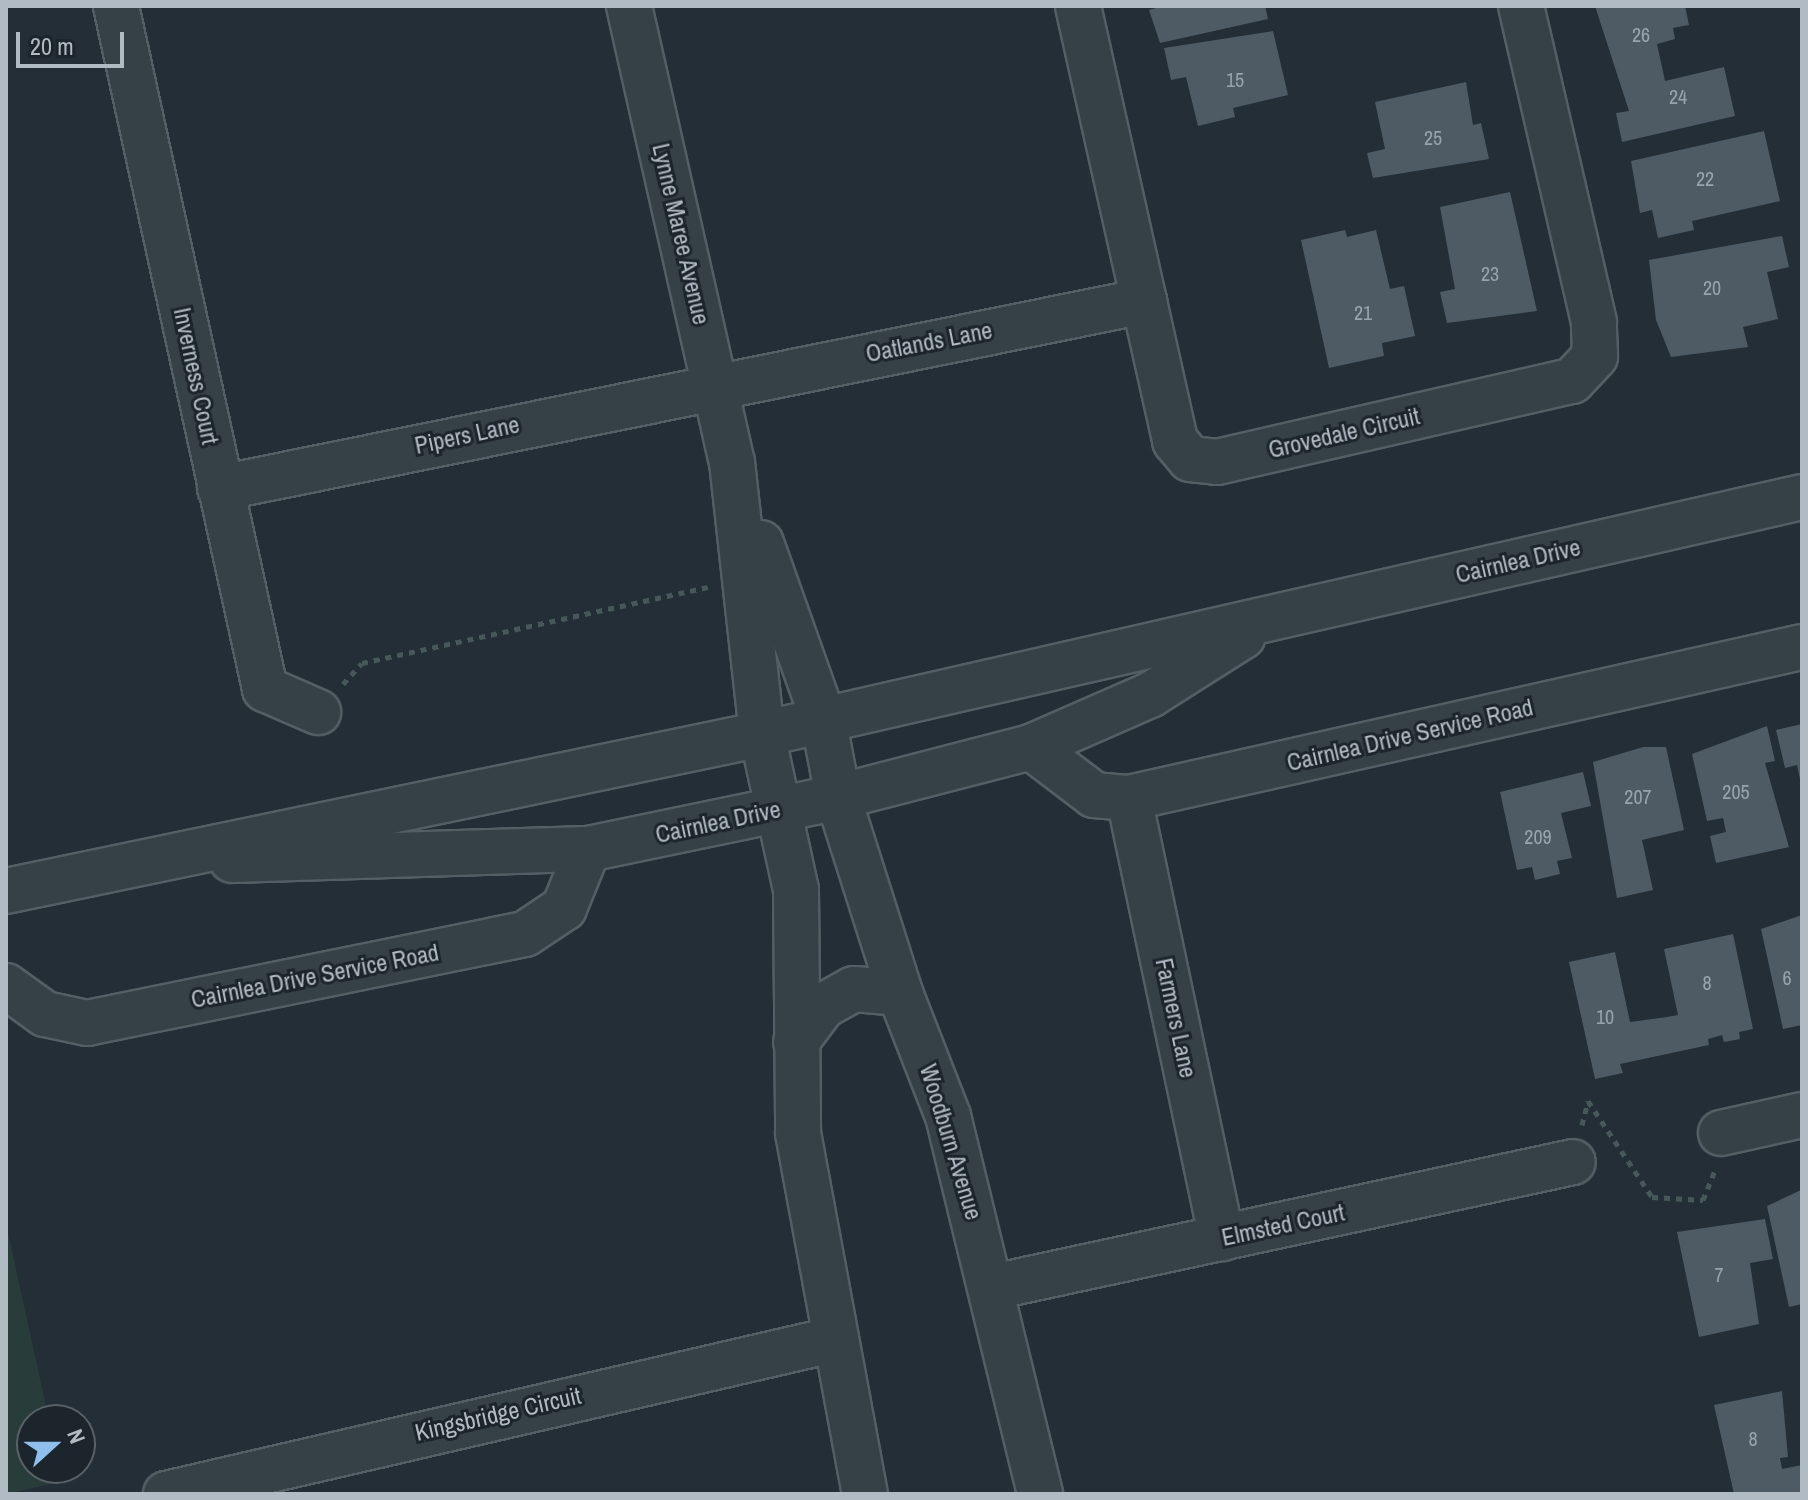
<!DOCTYPE html>
<style>
body{margin:0}
#map{position:relative;width:1808px;height:1500px;overflow:hidden;background:#232e36;font-family:"Archivo Narrow",sans-serif}
div>[style]{position:absolute}
[style*='--x']{left:calc(var(--x)*1px);top:calc(var(--y)*1px);width:calc(var(--w)*1px);rotate:calc(var(--a)*1deg)}
.green>*{inset:0;background:#283c39}
.building>*{inset:0;background:#4e5b65}
.path>*{height:5px;margin-top:-2.5px;transform-origin:0;background:repeating-linear-gradient(90deg,#465958 0 6px,transparent 0 12px)}
.roads{filter:drop-shadow(2px 0 #545e65) drop-shadow(-2px 0 #545e65) drop-shadow(0 2px #545e65) drop-shadow(0 -2px #545e65)}
.minor>*{height:44px;margin:-22px;padding:0 22px;transform-origin:22px;border-radius:22px;background:#364047}
span{translate:-50% -50%;white-space:nowrap;text-align:center;line-height:1.15;-webkit-text-stroke:6px #1c252c;paint-order:stroke}
.number-label{font-size:20px;color:#98a3ac}
.number-label span{-webkit-text-stroke-width:0}
.street-label{font-size:24px;color:#b1bbc3}
.frame{position:absolute;inset:0;border:8px solid #b1bbc3;pointer-events:none}
.north{position:absolute;left:16px;top:1404px;width:80px;height:80px;box-sizing:border-box;background:#1c252c;border:2px solid #586168;border-radius:50%;rotate:69deg;font-size:22px;font-weight:700;line-height:32px;text-align:center;color:#b1bbc3}
.north::after{content:'';display:block;margin:auto;width:28px;height:36px;background:#8dc0ed;clip-path:polygon(50% 0,100% 100%,50% 72%,0 100%)}
.scale{position:absolute;left:16px;top:32px;width:108px;height:36px;box-sizing:border-box;border:4px solid #b1bbc3;border-top:0;padding-left:10px;font-size:24px;line-height:28px;white-space:nowrap;color:#b1bbc3;-webkit-text-stroke:6px #1c252c;paint-order:stroke}
</style>
<div id="map">
<div class="green">
<div style="clip-path:polygon(6px 1223px,49px 1420px,32px 1420px,32px 1468px,60px 1468px,63px 1481px,7px 1494px)"></div>
</div>
<div class="building">
<div style="clip-path:polygon(1163px 6px,1265px 6px,1268px 19px,1160px 43px,1149px 10px)"></div>
<div style="clip-path:polygon(1595px 6px,1685px 6px,1689px 25px,1673px 28px,1675px 39px,1657px 44px,1665px 81px,1724px 67px,1735px 116px,1622px 142px,1616px 113px,1629px 111px)"></div>
<div style="clip-path:polygon(1273px 31px,1288px 95px,1233px 108px,1235px 117px,1198px 126px,1186px 77px,1171px 80px,1164px 48px)"></div>
<div style="clip-path:polygon(1466px 82px,1473px 125px,1481px 123px,1489px 159px,1373px 178px,1367px 153px,1385px 149px,1375px 102px)"></div>
<div style="clip-path:polygon(1764px 131px,1780px 201px,1692px 221px,1694px 230px,1658px 238px,1652px 210px,1640px 213px,1631px 161px)"></div>
<div style="clip-path:polygon(1510px 192px,1537px 311px,1447px 323px,1440px 292px,1455px 289px,1440px 207px)"></div>
<div style="clip-path:polygon(1345px 230px,1347px 237px,1376px 230px,1390px 289px,1404px 286px,1415px 336px,1382px 343px,1384px 356px,1329px 368px,1301px 240px)"></div>
<div style="clip-path:polygon(1782px 236px,1789px 267px,1767px 272px,1778px 319px,1743px 327px,1748px 347px,1671px 357px,1656px 320px,1649px 260px)"></div>
<div style="clip-path:polygon(1802px 724px,1802px 784px,1801px 784px,1797px 765px,1785px 768px,1776px 730px)"></div>
<div style="clip-path:polygon(1767px 726px,1775px 761px,1765px 763px,1789px 847px,1716px 863px,1710px 836px,1726px 832px,1723px 818px,1707px 821px,1692px 754px)"></div>
<div style="clip-path:polygon(1643px 747px,1666px 747px,1684px 830px,1642px 840px,1653px 890px,1617px 898px,1593px 762px)"></div>
<div style="clip-path:polygon(1583px 772px,1591px 806px,1561px 813px,1572px 858px,1557px 861px,1560px 874px,1535px 880px,1532px 867px,1517px 870px,1500px 792px)"></div>
<div style="clip-path:polygon(1802px 915px,1802px 1025px,1783px 1029px,1761px 929px)"></div>
<div style="clip-path:polygon(1733px 934px,1753px 1029px,1739px 1032px,1740px 1039px,1724px 1042px,1722px 1035px,1708px 1039px,1709px 1045px,1620px 1064px,1623px 1073px,1595px 1079px,1569px 962px,1615px 952px,1630px 1022px,1667px 1017px,1678px 1015px,1664px 949px)"></div>
<div style="clip-path:polygon(1801px 1190px,1802px 1304px,1789px 1307px,1767px 1206px)"></div>
<div style="clip-path:polygon(1765px 1219px,1773px 1259px,1750px 1263px,1759px 1324px,1699px 1337px,1677px 1232px)"></div>
<div style="clip-path:polygon(1782px 1391px,1788px 1457px,1780px 1458px,1782px 1469px,1802px 1465px,1802px 1494px,1734px 1494px,1714px 1405px)"></div>
</div>
<div class="path">
<div style="--x:343;--y:684;--w:28;--a:-48"></div>
<div style="--x:362;--y:663;--w:354;--a:-12.4"></div>
<div style="--x:1582;--y:1125;--w:25;--a:-76"></div>
<div style="--x:1588;--y:1101;--w:115;--a:56.3"></div>
<div style="--x:1652;--y:1197;--w:51;--a:3.4"></div>
<div style="--x:1703;--y:1200;--w:31;--a:-68"></div>
</div>
<div class="roads">
<div class="minor">
<div style="--x:116;--y:6;--w:699;--a:77.69"></div>
<div style="--x:265;--y:689;--w:58;--a:23.5"></div>
<div style="--x:629;--y:6;--w:467;--a:77.3"></div>
<div style="--x:732;--y:462;--w:274;--a:83.7"></div>
<div style="--x:762;--y:734;--w:160;--a:77.7"></div>
<div style="--x:796;--y:890;--w:243;--a:89.5"></div>
<div style="--x:798;--y:1133;--w:367;--a:79.5"></div>
<div style="--x:1078;--y:6;--w:446;--a:77.4"></div>
<div style="--x:1175;--y:441;--w:23;--a:50"></div>
<div style="--x:1190;--y:459;--w:27;--a:6"></div>
<div style="--x:1217;--y:462;--w:364;--a:-12.9"></div>
<div style="--x:1572;--y:381;--w:34;--a:-47"></div>
<div style="--x:1595;--y:356;--w:34;--a:-92"></div>
<div style="--x:1594;--y:322;--w:324;--a:-103"></div>
<div style="--x:220;--y:488;--w:943;--a:-11.44"></div>
<div style="--x:761;--y:543;--w:186;--a:70.5"></div>
<div style="--x:823;--y:718;--w:80;--a:79.2"></div>
<div style="--x:838;--y:797;--w:206;--a:72.4"></div>
<div style="--x:900;--y:993;--w:132;--a:68.7"></div>
<div style="--x:948;--y:1116;--w:389;--a:76.3"></div>
<div style="--x:1031;--y:747;--w:79;--a:37.3"></div>
<div style="--x:1094;--y:795;--w:35;--a:5"></div>
<div style="--x:1129;--y:798;--w:690;--a:-12.65"></div>
<div style="--x:1129;--y:798;--w:450;--a:78.1"></div>
<div style="--x:232;--y:860;--w:356;--a:-1.8"></div>
<div style="--x:588;--y:849;--w:255;--a:-11.7"></div>
<div style="--x:838;--y:797;--w:199;--a:-14.5"></div>
<div style="--x:1031;--y:747;--w:130;--a:-23.6"></div>
<div style="--x:1150;--y:695;--w:110;--a:-32.4"></div>
<div style="--x:6;--y:891;--w:772;--a:-11.73"></div>
<div style="--x:762;--y:734;--w:1067;--a:-12.84"></div>
<div style="--x:6;--y:986;--w:48;--a:35.7"></div>
<div style="--x:45;--y:1014;--w:43;--a:12.1"></div>
<div style="--x:87;--y:1023;--w:447;--a:-11.5"></div>
<div style="--x:525;--y:934;--w:47;--a:-33.7"></div>
<div style="--x:564;--y:908;--w:64;--a:-67.9"></div>
<div style="--x:796;--y:1042;--w:45;--a:-53.1"></div>
<div style="--x:823;--y:1006;--w:35;--a:-29"></div>
<div style="--x:854;--y:989;--w:46;--a:5"></div>
<div style="--x:1721;--y:1133;--w:83;--a:-12.5"></div>
<div style="--x:993;--y:1287;--w:593;--a:-12.16"></div>
<div style="--x:166;--y:1494;--w:684;--a:-13.02"></div>
</div>
</div>
<div class="number-label">
<span style="left:1641px;top:34px">26</span>
<span style="left:1235px;top:79px">15</span>
<span style="left:1678px;top:96px">24</span>
<span style="left:1433px;top:137px">25</span>
<span style="left:1705px;top:178px">22</span>
<span style="left:1490px;top:273px">23</span>
<span style="left:1712px;top:287px">20</span>
<span style="left:1363px;top:312px">21</span>
<span style="left:1736px;top:791px">205</span>
<span style="left:1638px;top:796px">207</span>
<span style="left:1538px;top:836px">209</span>
<span style="left:1787px;top:977px">6</span>
<span style="left:1707px;top:982px">8</span>
<span style="left:1605px;top:1016px">10</span>
<span style="left:1719px;top:1274px">7</span>
<span style="left:1753px;top:1438px">8</span>
</div>
<div class="street-label">
<span style="left:681px;top:234px;rotate:77deg">Lynne Maree Avenue</span>
<span style="left:929px;top:342px;rotate:-11deg">Oatlands Lane</span>
<span style="left:196px;top:376px;rotate:78deg">Inverness Court</span>
<span style="left:1344px;top:433px;rotate:-13deg">Grovedale Circuit</span>
<span style="left:467px;top:435px;rotate:-12deg">Pipers Lane</span>
<span style="left:1518px;top:561px;rotate:-13deg">Cairnlea Drive</span>
<span style="left:1410px;top:735px;rotate:-13deg">Cairnlea Drive Service Road</span>
<span style="left:718px;top:822px;rotate:-12deg">Cairnlea Drive</span>
<span style="left:315px;top:976px;rotate:-11deg">Cairnlea Drive Service Road</span>
<span style="left:1176px;top:1018px;rotate:78deg">Farmers Lane</span>
<span style="left:951px;top:1142px;rotate:73deg">Woodburn Avenue</span>
<span style="left:1283px;top:1225px;rotate:-12deg">Elmsted Court</span>
<span style="left:498px;top:1414px;rotate:-13deg">Kingsbridge Circuit</span>
</div>
<div class="frame"></div>
<div class="north">N</div>
<div class="scale">20 m</div>
</div>
